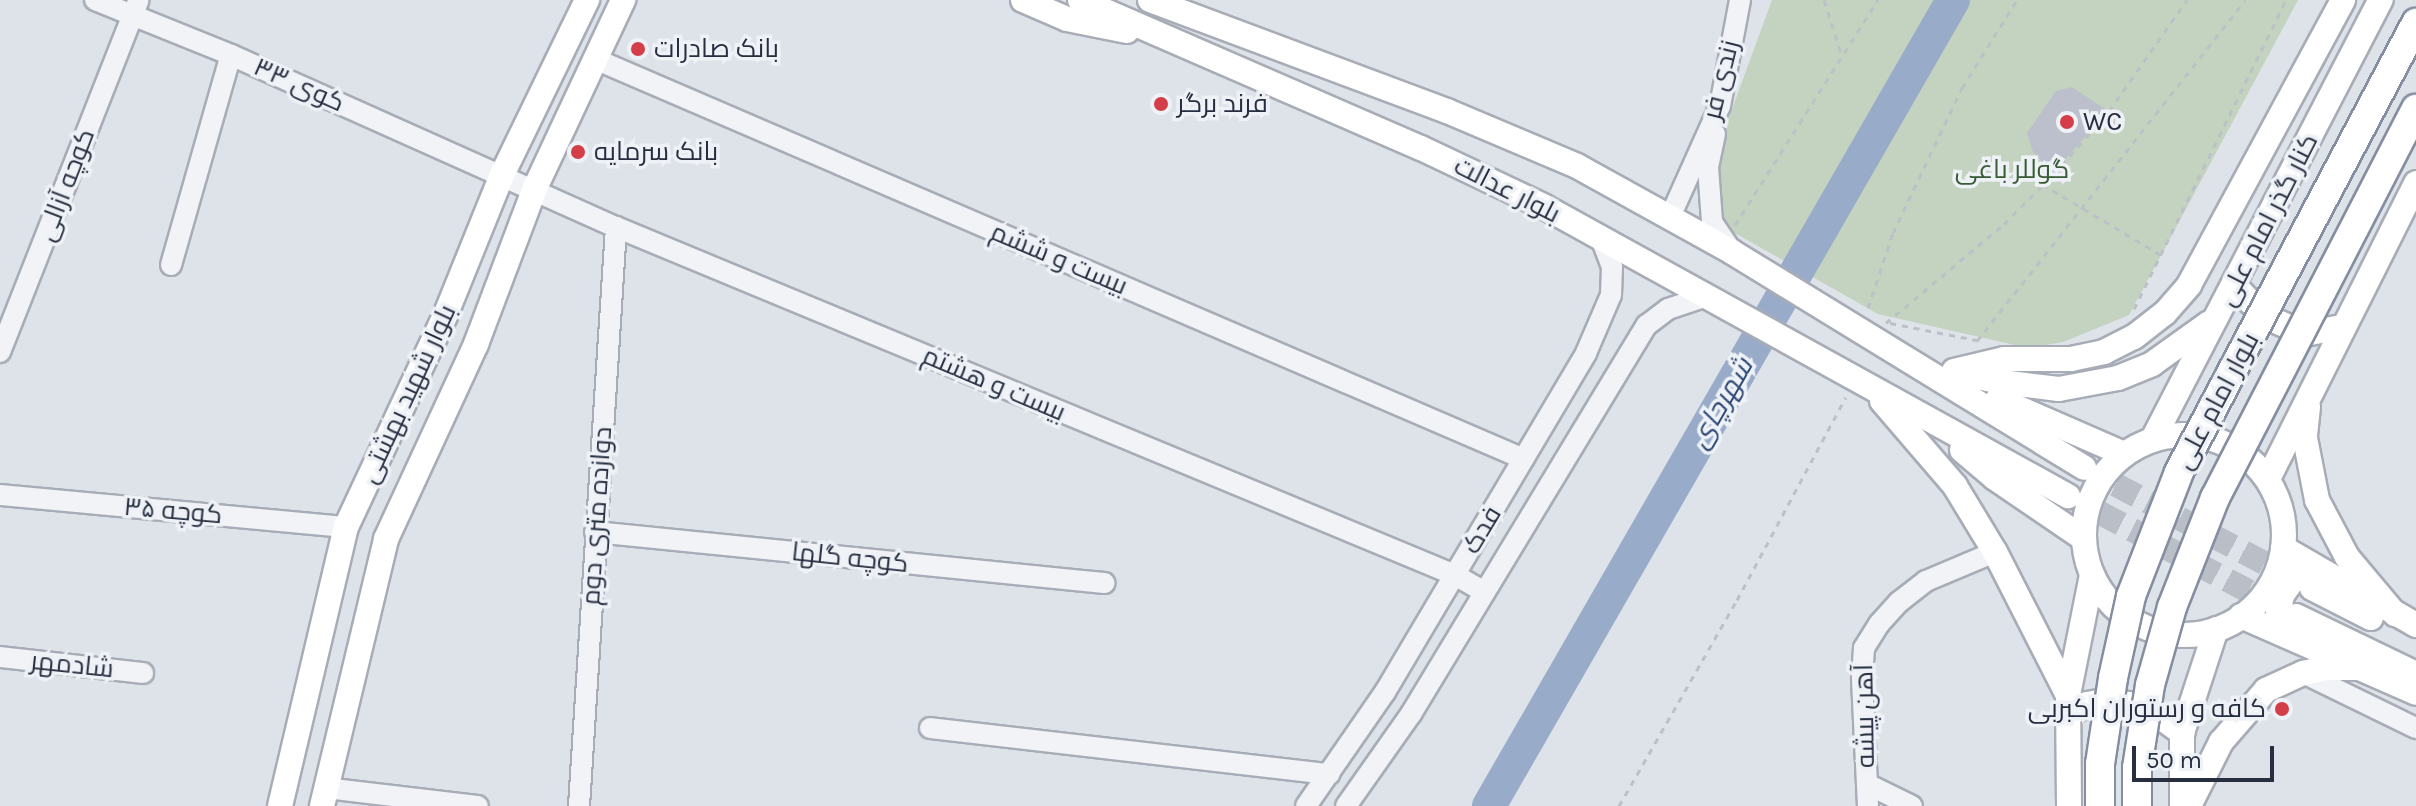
<!DOCTYPE html>
<meta charset="utf-8">
<style>
body{margin:0}
#map{position:relative;width:2416px;height:806px;overflow:hidden;background:#dee2e9;font-family:Karla,Cairo,sans-serif}
div>[style]{position:absolute}
[style*='--x']{left:calc(var(--x)*1px);top:calc(var(--y)*1px);width:calc(var(--w)*1px);rotate:calc(var(--a)*1deg)}
.green>*{inset:0;background:#c3d3bf}
.river>*{height:34px;margin:-17px;padding:0 17px;transform-origin:17px;border-radius:17px;background:#98acca}
.building>*{inset:0;background:#bbc0cc}
.major-tunnel>*{height:24px;margin-top:-12px;transform-origin:0;background:repeating-linear-gradient(90deg,#b9bec7 0 24px,transparent 0 36px)}
.path>*{height:3px;margin-top:-1.5px;transform-origin:0;background:repeating-linear-gradient(90deg,#bcc0c7 0 6px,transparent 0 12px)}
.roads{filter:drop-shadow(2px 0 #a7acb6) drop-shadow(-2px 0 #a7acb6) drop-shadow(0 2px #a7acb6) drop-shadow(0 -2px #a7acb6)}
.minor>*{height:20px;margin:-10px;padding:0 10px;transform-origin:10px;border-radius:10px;background:#f1f3f7}
.major>*{height:24px;margin:-12px;padding:0 12px;transform-origin:12px;border-radius:12px;background:#fff}
.major>.ring{margin:-12px;padding:0;box-sizing:content-box;background:none;border:24px solid #fff;border-radius:50%}
.bridges{filter:drop-shadow(2px 0 #858ea0) drop-shadow(-2px 0 #858ea0) drop-shadow(0 2px #858ea0) drop-shadow(0 -2px #858ea0)}
.highway-bridge>*{height:28px;margin:-14px;padding:0 14px;transform-origin:14px;border-radius:14px;background:#fff}
.dots>*{width:22px;height:22px;translate:-50% -50%;box-sizing:border-box;border:4px solid #eef1f6;border-radius:50%}
span{translate:-50% -50%;white-space:nowrap;text-align:center;line-height:1.15;-webkit-text-stroke:7px #eef1f6;paint-order:stroke}
.poi-label{font-size:26px;color:#272e40}
.left{translate:0 -50%;text-align:left}
.right{translate:-100% -50%;text-align:right}
.street-label{font-size:26px;color:#272e40}
.park-label{font-size:26px;color:#385c34}
.water-label{font-size:28px;color:#2f4976;font-style:italic}
.scale{position:absolute;left:2132px;top:746px;width:142px;height:36px;box-sizing:border-box;border:4px solid #272e40;border-top:0;padding-left:10px;font-size:24px;line-height:28px;white-space:nowrap;color:#272e40;-webkit-text-stroke:6px #eef1f6;paint-order:stroke}
</style>
<div id="map">
<div class="green">
<div style="clip-path:polygon(1772px 0,2298px 0,2129px 315px,2063px 342px,2028px 348px,1878px 314px,1726px 228px,1717px 210px,1720px 142px)"></div>
</div>
<div class="river">
<div style="--x:1489;--y:806;--w:930;--a:-60.07"></div>
</div>
<div class="building">
<div style="clip-path:polygon(2072px 87px,2108px 111px,2053px 173px,2033px 152px,2027px 133px,2056px 91px)"></div>
</div>
<div class="major-tunnel">
<div style="--x:2084;--y:468;--w:255;--a:27.8"></div>
<div style="--x:2068;--y:496;--w:258;--a:27.8"></div>
</div>
<div class="path">
<div style="--x:1824;--y:0;--w:59;--a:72.2"></div>
<div style="--x:2042;--y:184;--w:139;--a:30.8"></div>
<div style="--x:1735;--y:225;--w:267;--a:-57.6"></div>
<div style="--x:1868;--y:308;--w:79;--a:-71.6"></div>
<div style="--x:1893;--y:233;--w:161;--a:-64.6"></div>
<div style="--x:1962;--y:88;--w:104;--a:-58"></div>
<div style="--x:2134;--y:309;--w:344;--a:-63.8"></div>
<div style="--x:1886;--y:323;--w:154;--a:-40"></div>
<div style="--x:2004;--y:224;--w:71;--a:-45"></div>
<div style="--x:2054;--y:174;--w:84;--a:-48.9"></div>
<div style="--x:2109;--y:111;--w:136;--a:-54.9"></div>
<div style="--x:1890;--y:323;--w:93;--a:11.2"></div>
<div style="--x:1977;--y:341;--w:434;--a:-51.8"></div>
<div style="--x:1619;--y:806;--w:237;--a:-60.2"></div>
<div style="--x:1737;--y:600;--w:230;--a:-61.8"></div>
</div>
<div class="roads">
<div class="minor">
<div style="--x:95;--y:0;--w:147;--a:22"></div>
<div style="--x:231;--y:55;--w:422;--a:24.1"></div>
<div style="--x:616;--y:227;--w:908;--a:22.53"></div>
<div style="--x:1455;--y:575;--w:34;--a:30"></div>
<div style="--x:595;--y:59;--w:1011;--a:23.3"></div>
<div style="--x:1715;--y:134;--w:34;--a:102"></div>
<div style="--x:1708;--y:167;--w:55;--a:85.8"></div>
<div style="--x:1712;--y:222;--w:36;--a:56"></div>
<div style="--x:1670;--y:217;--w:122;--a:-65.8"></div>
<div style="--x:1720;--y:106;--w:108;--a:-79.3"></div>
<div style="--x:171;--y:265;--w:218;--a:-74.1"></div>
<div style="--x:0;--y:352;--w:378;--a:-68.5"></div>
<div style="--x:0;--y:495;--w:347;--a:5.3"></div>
<div style="--x:595;--y:532;--w:512;--a:5.72"></div>
<div style="--x:0;--y:657;--w:144;--a:6.4"></div>
<div style="--x:2303;--y:673;--w:126;--a:26"></div>
<div style="--x:930;--y:728;--w:402;--a:6.6"></div>
<div style="--x:1867;--y:784;--w:50;--a:26.1"></div>
<div style="--x:326;--y:788;--w:153;--a:6.8"></div>
<div style="--x:579;--y:806;--w:580;--a:-86.34"></div>
<div style="--x:1306;--y:806;--w:139;--a:-55.3"></div>
<div style="--x:1385;--y:692;--w:394;--a:-59.3"></div>
<div style="--x:1586;--y:353;--w:63;--a:-66.7"></div>
<div style="--x:1611;--y:295;--w:28;--a:-88"></div>
<div style="--x:1612;--y:267;--w:30;--a:-111"></div>
<div style="--x:1346;--y:806;--w:113;--a:-54.8"></div>
<div style="--x:1411;--y:714;--w:455;--a:-58.8"></div>
<div style="--x:1647;--y:325;--w:26;--a:-37"></div>
<div style="--x:1668;--y:309;--w:41;--a:-18.4"></div>
<div style="--x:1868;--y:806;--w:129;--a:-92.7"></div>
<div style="--x:1862;--y:677;--w:29;--a:-86"></div>
<div style="--x:1864;--y:648;--w:28;--a:-58"></div>
<div style="--x:1879;--y:624;--w:30;--a:-48"></div>
<div style="--x:1899;--y:602;--w:34;--a:-38"></div>
<div style="--x:1926;--y:581;--w:75;--a:-22.8"></div>
</div>
<div class="major">
<div style="--x:1023;--y:0;--w:48;--a:23.4"></div>
<div style="--x:1067;--y:19;--w:61;--a:11.3"></div>
<div style="--x:1080;--y:0;--w:372;--a:23.5"></div>
<div style="--x:1421;--y:148;--w:135;--a:25.4"></div>
<div style="--x:1543;--y:206;--w:600;--a:28.92"></div>
<div style="--x:1150;--y:0;--w:317;--a:20.5"></div>
<div style="--x:1447;--y:111;--w:141;--a:22.9"></div>
<div style="--x:1577;--y:166;--w:177;--a:29"></div>
<div style="--x:1732;--y:252;--w:413;--a:31.5"></div>
<div style="--x:2235;--y:286;--w:42;--a:46"></div>
<div style="--x:2264;--y:316;--w:45;--a:23.7"></div>
<div style="--x:2305;--y:334;--w:37;--a:-11"></div>
<div style="--x:1954;--y:371;--w:51;--a:-13.5"></div>
<div style="--x:2004;--y:359;--w:67;--a:0"></div>
<div style="--x:2071;--y:359;--w:34;--a:-12"></div>
<div style="--x:2104;--y:352;--w:34;--a:-27"></div>
<div style="--x:2134;--y:337;--w:39;--a:-38"></div>
<div style="--x:2165;--y:313;--w:37;--a:-49"></div>
<div style="--x:2189;--y:285;--w:324;--a:-61.6"></div>
<div style="--x:1960;--y:373;--w:42;--a:12.4"></div>
<div style="--x:2001;--y:382;--w:58;--a:6.9"></div>
<div style="--x:2059;--y:389;--w:60;--a:-10.6"></div>
<div style="--x:2118;--y:378;--w:37;--a:-22"></div>
<div style="--x:2152;--y:364;--w:70;--a:-35.7"></div>
<div style="--x:1998;--y:399;--w:137;--a:23.6"></div>
<div style="--x:1882;--y:401;--w:112;--a:49.3"></div>
<div style="--x:1955;--y:486;--w:77;--a:58.8"></div>
<div style="--x:1995;--y:552;--w:161;--a:63"></div>
<div style="--x:2308;--y:407;--w:31;--a:96"></div>
<div style="--x:2305;--y:438;--w:63;--a:79"></div>
<div style="--x:2317;--y:500;--w:64;--a:62.2"></div>
<div style="--x:2347;--y:557;--w:75;--a:49.9"></div>
<div class="ring" style="left:2084px;top:435px;width:176px;height:176px"></div>
<div style="--x:2153;--y:439;--w:495;--a:-62.6"></div>
<div style="--x:1962;--y:450;--w:43;--a:40.3"></div>
<div style="--x:1995;--y:478;--w:107;--a:34.3"></div>
<div style="--x:2268;--y:479;--w:331;--a:-63.4"></div>
<div style="--x:2283;--y:548;--w:154;--a:30.1"></div>
<div style="--x:2312;--y:588;--w:66;--a:27"></div>
<div style="--x:2241;--y:616;--w:191;--a:23.7"></div>
<div style="--x:2296;--y:616;--w:133;--a:25.8"></div>
<div style="--x:2287;--y:633;--w:22;--a:-114"></div>
<div style="--x:2278;--y:613;--w:18;--a:-77"></div>
<div style="--x:2282;--y:595;--w:27;--a:-54"></div>
<div style="--x:2298;--y:573;--w:19;--a:-12"></div>
<div style="--x:2066;--y:716;--w:24;--a:-30"></div>
<div style="--x:2087;--y:704;--w:17;--a:-10"></div>
<div style="--x:2104;--y:701;--w:26;--a:7"></div>
<div style="--x:2130;--y:704;--w:31;--a:22"></div>
<div style="--x:2159;--y:716;--w:29;--a:36"></div>
<div style="--x:280;--y:806;--w:287;--a:-76.7"></div>
<div style="--x:346;--y:527;--w:233;--a:-64.9"></div>
<div style="--x:445;--y:316;--w:152;--a:-68"></div>
<div style="--x:502;--y:175;--w:195;--a:-64.1"></div>
<div style="--x:322;--y:806;--w:275;--a:-76.5"></div>
<div style="--x:386;--y:539;--w:215;--a:-65.2"></div>
<div style="--x:476;--y:344;--w:167;--a:-69.3"></div>
<div style="--x:535;--y:188;--w:208;--a:-64.9"></div>
<div style="--x:2069;--y:806;--w:111;--a:-90.5"></div>
<div style="--x:2068;--y:695;--w:122;--a:-78.7"></div>
<div style="--x:2182;--y:806;--w:73;--a:-90"></div>
<div style="--x:2182;--y:733;--w:109;--a:-71.9"></div>
<div style="--x:2189;--y:806;--w:72;--a:-63.4"></div>
<div style="--x:2221;--y:742;--w:69;--a:-49.1"></div>
<div style="--x:2266;--y:690;--w:41;--a:-24.7"></div>
<div style="--x:2303;--y:673;--w:25;--a:-12"></div>
<div style="--x:2327;--y:668;--w:36;--a:0"></div>
</div>
</div>
<div class="bridges">
<div class="highway-bridge">
<div style="--x:2100;--y:806;--w:42;--a:-90"></div>
<div style="--x:2100;--y:764;--w:87;--a:-81.4"></div>
<div style="--x:2113;--y:678;--w:84;--a:-77.6"></div>
<div style="--x:2131;--y:596;--w:133;--a:-68.8"></div>
<div style="--x:2179;--y:472;--w:508;--a:-62.17"></div>
<div style="--x:2137;--y:806;--w:38;--a:-90"></div>
<div style="--x:2137;--y:768;--w:84;--a:-81.1"></div>
<div style="--x:2150;--y:685;--w:81;--a:-74.2"></div>
<div style="--x:2172;--y:607;--w:117;--a:-68.5"></div>
<div style="--x:2215;--y:498;--w:438;--a:-62.7"></div>
</div>
</div>
<div class="dots">
<div style="left:638px;top:49px;background:#d33e49"></div>
<div style="left:1161px;top:104px;background:#d33e49"></div>
<div style="left:2067px;top:122px;background:#d33e49"></div>
<div style="left:578px;top:152px;background:#d33e49"></div>
<div style="left:2282px;top:709px;background:#d33e49"></div>
</div>
<div class="poi-label">
<span class="left" style="left:654px;top:49px">بانک صادرات</span>
<span class="left" style="left:1177px;top:104px">فرند برگر</span>
<span class="left" style="left:2083px;top:122px">WC</span>
<span class="left" style="left:594px;top:152px">بانک سرمایه</span>
<span class="right" style="left:2266px;top:709px">کافه و رستوران اکبربی</span>
</div>
<div class="street-label">
<span style="left:1721px;top:80px;rotate:-76deg">زندی فر</span>
<span style="left:299px;top:85px;rotate:24deg">کوی ۳۳</span>
<span style="left:66px;top:185px;rotate:-69deg">کوچه آزالی</span>
<span style="left:1507px;top:190px;rotate:27deg">بلوار عدالت</span>
<span style="left:2268px;top:220px;rotate:-63deg">کنار گذر امام علی</span>
<span style="left:1059px;top:259px;rotate:23deg">بیست و ششم</span>
<span style="left:994px;top:384px;rotate:23deg">بیست و هشتم</span>
<span style="left:408px;top:394px;rotate:-65deg">بلوار شهید بهشتی</span>
<span style="left:2217px;top:401px;rotate:-62deg">بلوار امام علی</span>
<span style="left:173px;top:511px;rotate:5deg">کوچه ۳۵</span>
<span style="left:597px;top:516px;rotate:-86deg">دوازده متری دوم</span>
<span style="left:1482px;top:530px;rotate:-59deg">فدک</span>
<span style="left:850px;top:558px;rotate:6deg">کوچه گلها</span>
<span style="left:72px;top:665px;rotate:6deg">شادمهر</span>
<span style="left:1865px;top:716px;rotate:-91deg">آهن پیشه</span>
</div>
<div class="park-label">
<span style="left:2012px;top:170px">گوللر باغی</span>
</div>
<div class="water-label">
<span style="left:1721px;top:403px;rotate:-60deg">شهرچای</span>
</div>
<div class="scale">50 m</div>
</div>
